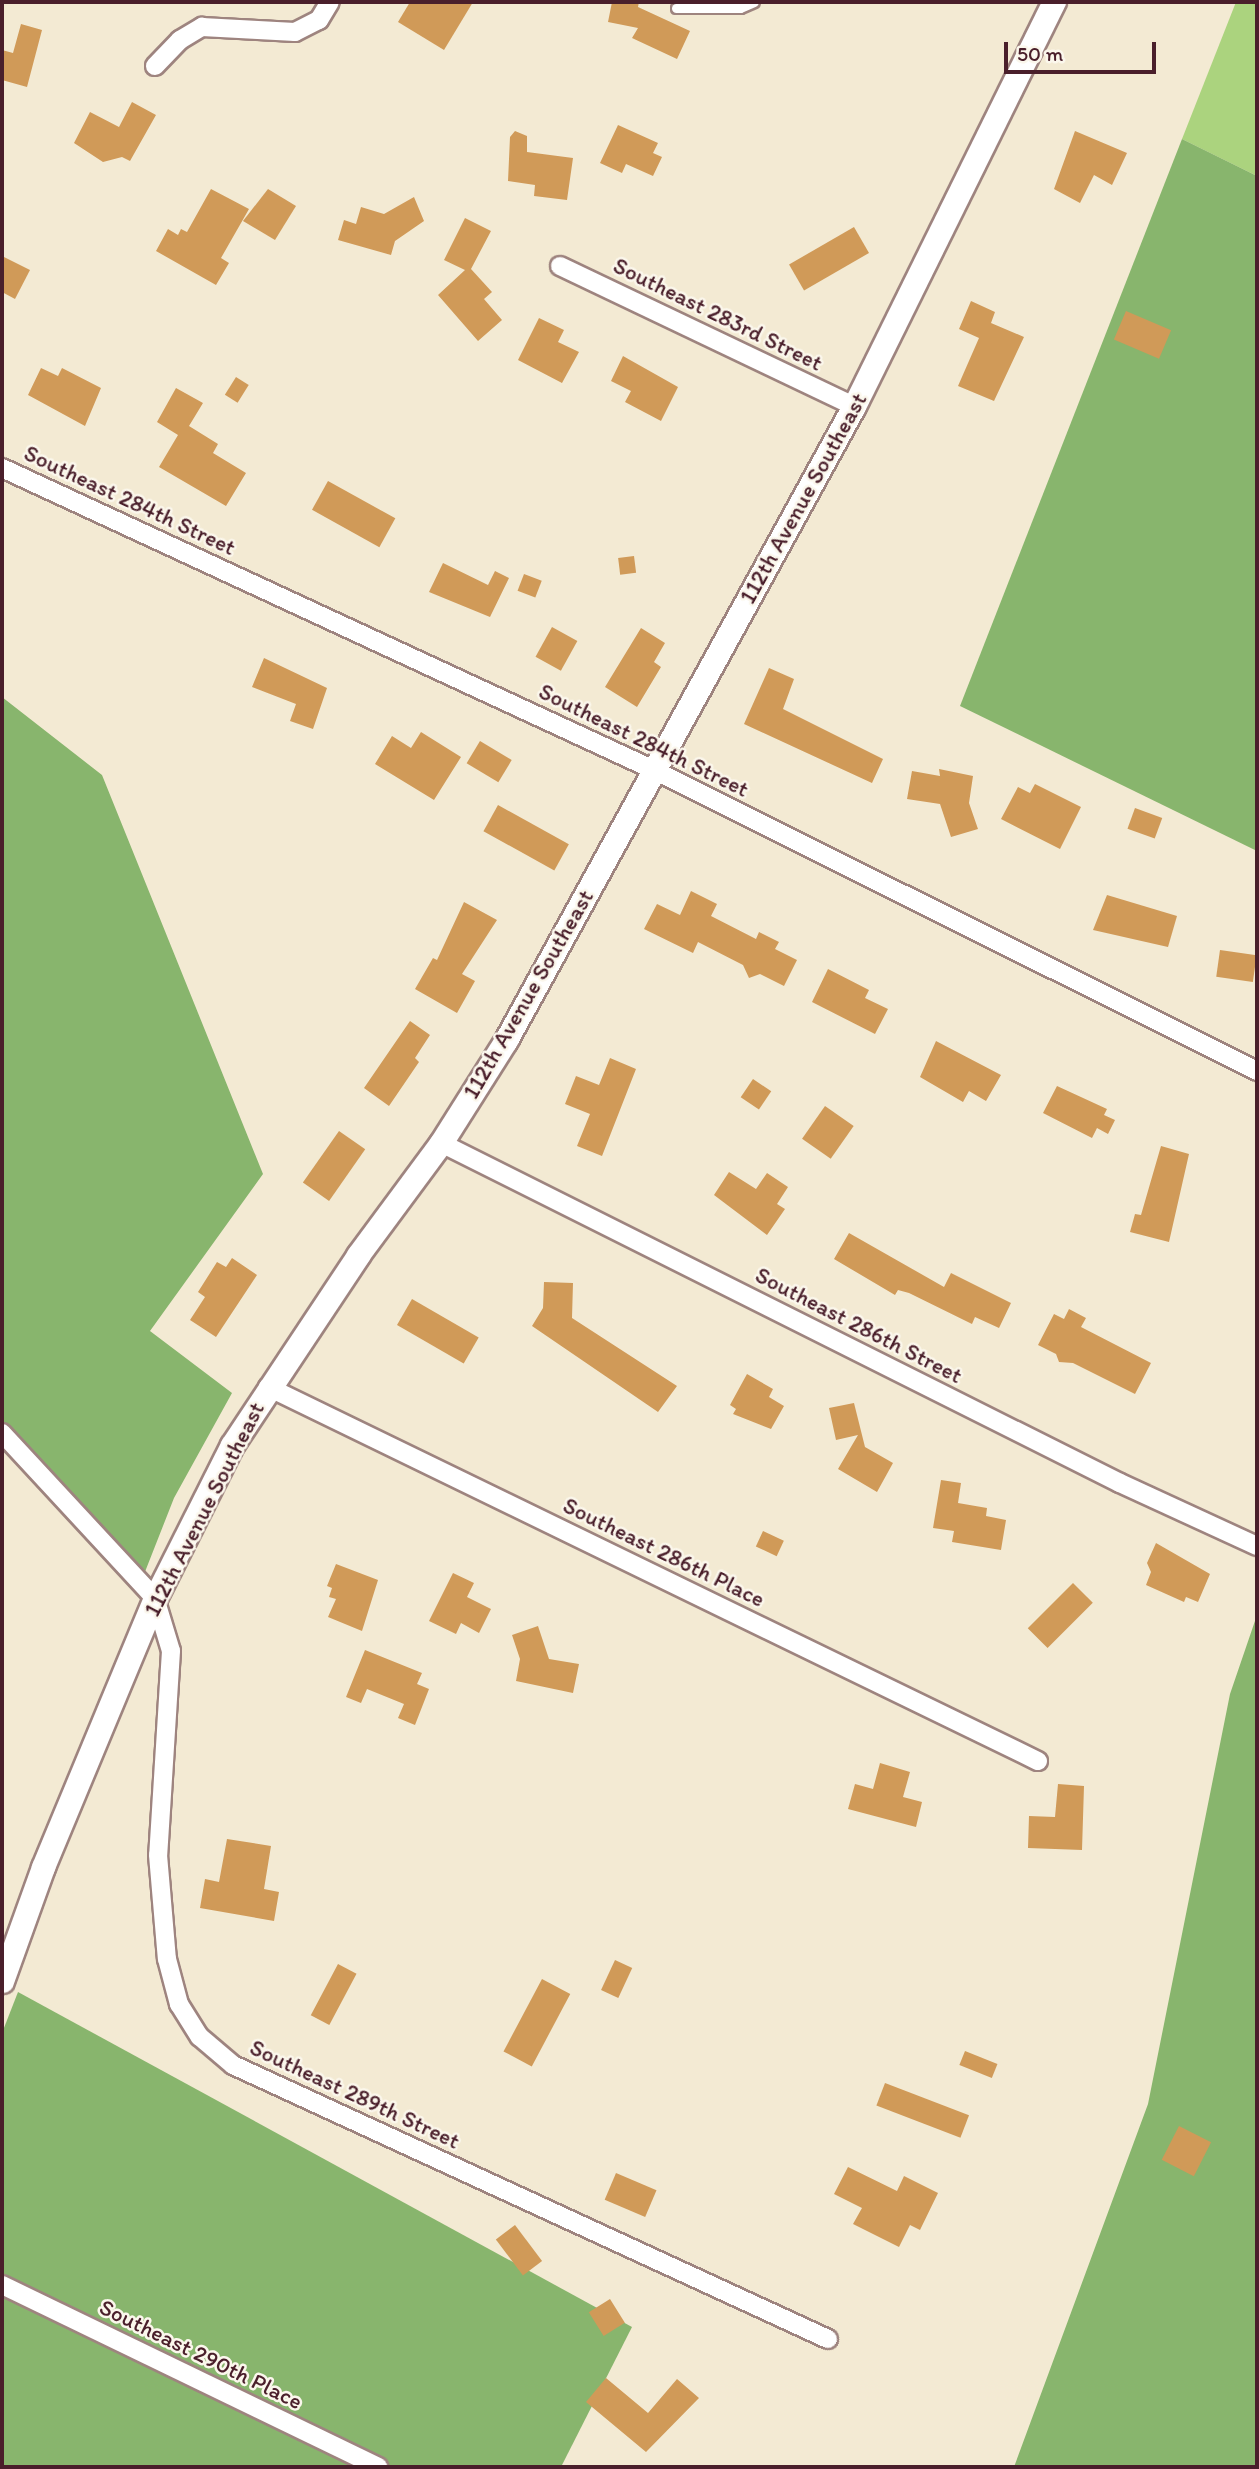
<!DOCTYPE html>
<style>
body{margin:0}
#map{position:relative;width:1259px;height:2469px;overflow:hidden;background:#f3ead3;font-family:Itim,sans-serif}
div>[style]{position:absolute}
[style*='--x']{left:calc(var(--x)*1px);top:calc(var(--y)*1px);width:calc(var(--w)*1px);rotate:calc(var(--a)*1deg)}
.green>*{inset:0;background:#abd37e}
.forest>*{inset:0;background:#88b56d}
.building>*{inset:0;background:#d09a58;transform-origin:0 0}
.roads{filter:drop-shadow(2px 0 #9e847f) drop-shadow(-2px 0 #9e847f) drop-shadow(0 2px #9e847f) drop-shadow(0 -2px #9e847f)}
.service>*{height:9px;margin:-4.5px;padding:0 4.5px;transform-origin:4.5px;border-radius:4.5px;background:#fff}
.minor>*{height:18px;margin:-9px;padding:0 9px;transform-origin:9px;border-radius:9px;background:#fff}
.tertiary>*{height:23px;margin:-11.5px;padding:0 11.5px;transform-origin:11.5px;border-radius:11.5px;background:#fff}
span{translate:-50% -50%;white-space:nowrap;text-align:center;line-height:1.15;-webkit-text-stroke:5px #fbf7ec;paint-order:stroke}
.street-label{font-size:23px;color:#4a1f2b}
.frame{position:absolute;inset:0;border:4px solid #4a1f2b;pointer-events:none}
.scale{position:absolute;left:1004px;top:42px;width:152px;height:32px;box-sizing:border-box;border:4px solid #4a1f2b;border-top:0;padding-left:9px;font-size:21px;line-height:24px;white-space:nowrap;color:#4a1f2b;-webkit-text-stroke:5px #fbf7ec;paint-order:stroke}
</style>
<div id="map">
<div class="green">
<div style="clip-path:polygon(1236px 2px,1257px 2px,1257px 176px,1182px 139px)"></div>
</div>
<div class="forest">
<div style="clip-path:polygon(1182px 139px,1257px 176px,1257px 851px,960px 706px)"></div>
<div style="clip-path:polygon(2px 697px,102px 775px,263px 1174px,150px 1331px,232px 1393px,174px 1498px,141px 1582px,2px 1426px)"></div>
<div style="clip-path:polygon(1257px 1615px,1257px 2467px,1014px 2467px,1148px 2104px,1230px 1694px)"></div>
<div style="clip-path:polygon(18px 1992px,632px 2327px,561px 2467px,2px 2467px,2px 2033px)"></div>
</div>
<div class="building">
<div style="clip-path:polygon(410px 2px,473px 2px,444px 50px,398px 22px)"></div>
<div style="clip-path:polygon(612px 2px,639px 2px,638px 7px,690px 31px,677px 59px,632px 38px,638px 28px,608px 22px)"></div>
<div style="clip-path:polygon(21px 24px,42px 30px,27px 87px,2px 80px,2px 50px,13px 53px)"></div>
<div style="clip-path:polygon(132px 102px,156px 115px,130px 161px,122px 157px,103px 162px,74px 143px,90px 112px,119px 127px)"></div>
<div style="clip-path:polygon(618px 125px,658px 143px,653px 153px,662px 157px,653px 176px,626px 164px,622px 173px,600px 163px)"></div>
<div style="clip-path:polygon(515px 131px,527px 136px,527px 152px,573px 158px,567px 200px,534px 196px,535px 185px,508px 181px,510px 137px)"></div>
<div style="clip-path:polygon(1075px 131px,1127px 153px,1112px 185px,1094px 175px,1080px 203px,1054px 189px)"></div>
<div style="clip-path:polygon(211px 189px,249px 209px,221px 258px,229px 263px,216px 285px,156px 251px,168px 229px,178px 235px,181px 229px,187px 232px)"></div>
<div style="clip-path:polygon(268px 189px,296px 206px,275px 240px,243px 221px)"></div>
<div style="clip-path:polygon(414px 197px,424px 221px,395px 241px,391px 255px,338px 240px,344px 220px,356px 224px,361px 207px,384px 214px)"></div>
<div style="clip-path:polygon(465px 218px,491px 231px,471px 269px,492px 292px,484px 299px,502px 320px,478px 341px,438px 295px,465px 270px,444px 260px)"></div>
<div style="left:854px;top:227px;width:30px;height:75px;rotate:60deg"></div>
<div style="clip-path:polygon(2px 256px,30px 270px,15px 299px,2px 292px)"></div>
<div style="clip-path:polygon(971px 301px,995px 312px,991px 323px,1024px 337px,994px 401px,958px 386px,979px 338px,959px 329px)"></div>
<div style="left:1126px;top:311px;width:49px;height:31px;rotate:23deg"></div>
<div style="clip-path:polygon(539px 318px,564px 330px,558px 342px,579px 352px,562px 383px,518px 360px)"></div>
<div style="clip-path:polygon(623px 356px,678px 387px,661px 421px,625px 402px,631px 391px,611px 381px)"></div>
<div style="clip-path:polygon(41px 368px,58px 376px,62px 368px,101px 388px,85px 426px,28px 395px)"></div>
<div style="left:236px;top:377px;width:15px;height:21px;rotate:32deg"></div>
<div style="clip-path:polygon(176px 388px,203px 403px,189px 426px,218px 444px,213px 453px,246px 473px,226px 506px,159px 467px,178px 435px,157px 422px)"></div>
<div style="left:328px;top:481px;width:77px;height:33px;rotate:29deg"></div>
<div style="left:634px;top:556px;width:17px;height:16px;rotate:83deg"></div>
<div style="clip-path:polygon(443px 563px,488px 585px,495px 571px,509px 578px,490px 617px,429px 592px)"></div>
<div style="left:524px;top:574px;width:19px;height:18px;rotate:21deg"></div>
<div style="left:552px;top:627px;width:29px;height:34px;rotate:29deg"></div>
<div style="clip-path:polygon(641px 628px,665px 643px,654px 662px,661px 667px,637px 707px,605px 687px)"></div>
<div style="clip-path:polygon(264px 658px,327px 688px,313px 729px,290px 721px,296px 704px,252px 687px)"></div>
<div style="clip-path:polygon(769px 668px,794px 679px,783px 709px,883px 759px,872px 783px,744px 724px)"></div>
<div style="clip-path:polygon(421px 732px,461px 757px,434px 800px,375px 764px,392px 736px,411px 748px)"></div>
<div style="left:480px;top:741px;width:37px;height:26px;rotate:31deg"></div>
<div style="clip-path:polygon(939px 769px,973px 776px,969px 803px,978px 829px,951px 837px,940px 804px,907px 799px,912px 771px,940px 776px)"></div>
<div style="clip-path:polygon(1035px 784px,1081px 807px,1060px 849px,1001px 819px,1018px 787px,1030px 793px)"></div>
<div style="left:498px;top:805px;width:81px;height:30px;rotate:29deg"></div>
<div style="left:1135px;top:808px;width:29px;height:22px;rotate:20deg"></div>
<div style="clip-path:polygon(691px 891px,717px 904px,711px 916px,756px 939px,759px 932px,779px 942px,775px 949px,797px 960px,784px 986px,760px 974px,749px 978px,743px 965px,698px 942px,693px 953px,644px 929px,657px 904px,680px 915px)"></div>
<div style="clip-path:polygon(1107px 895px,1177px 916px,1168px 947px,1093px 930px)"></div>
<div style="clip-path:polygon(464px 902px,497px 920px,462px 974px,475px 981px,457px 1013px,415px 989px,433px 958px,437px 960px)"></div>
<div style="left:1220px;top:950px;width:37px;height:27px;rotate:8deg"></div>
<div style="clip-path:polygon(828px 969px,869px 990px,865px 998px,888px 1009px,875px 1034px,812px 1002px)"></div>
<div style="clip-path:polygon(410px 1021px,430px 1035px,415px 1058px,419px 1062px,389px 1106px,364px 1088px)"></div>
<div style="clip-path:polygon(936px 1041px,1001px 1075px,986px 1101px,969px 1091px,963px 1102px,920px 1077px)"></div>
<div style="clip-path:polygon(610px 1058px,636px 1069px,602px 1156px,577px 1146px,590px 1114px,565px 1104px,576px 1076px,599px 1085px)"></div>
<div style="left:753px;top:1079px;width:22px;height:22px;rotate:34deg"></div>
<div style="clip-path:polygon(1057px 1086px,1107px 1109px,1104px 1115px,1115px 1120px,1108px 1134px,1097px 1128px,1092px 1138px,1043px 1113px)"></div>
<div style="left:825px;top:1106px;width:35px;height:40px;rotate:35deg"></div>
<div style="left:339px;top:1131px;width:32px;height:63px;rotate:35deg"></div>
<div style="clip-path:polygon(1161px 1146px,1189px 1154px,1169px 1242px,1130px 1232px,1135px 1214px,1141px 1215px)"></div>
<div style="clip-path:polygon(729px 1172px,756px 1189px,767px 1173px,788px 1187px,777px 1204px,785px 1209px,767px 1235px,714px 1195px)"></div>
<div style="clip-path:polygon(849px 1233px,944px 1287px,951px 1273px,1011px 1303px,999px 1328px,975px 1317px,972px 1324px,909px 1293px,898px 1290px,895px 1295px,834px 1259px)"></div>
<div style="clip-path:polygon(232px 1258px,257px 1275px,216px 1337px,190px 1320px,205px 1297px,198px 1292px,217px 1262px,226px 1267px)"></div>
<div style="clip-path:polygon(544px 1282px,573px 1283px,572px 1318px,677px 1386px,658px 1412px,532px 1326px,543px 1308px)"></div>
<div style="left:412px;top:1299px;width:77px;height:30px;rotate:30deg"></div>
<div style="clip-path:polygon(1069px 1309px,1086px 1318px,1081px 1327px,1151px 1363px,1135px 1394px,1073px 1363px,1059px 1362px,1056px 1354px,1038px 1345px,1054px 1314px,1064px 1319px)"></div>
<div style="clip-path:polygon(747px 1374px,773px 1389px,769px 1397px,784px 1406px,771px 1429px,733px 1414px,736px 1409px,730px 1405px)"></div>
<div style="clip-path:polygon(854px 1403px,865px 1447px,893px 1463px,877px 1492px,838px 1469px,858px 1435px,836px 1440px,829px 1408px)"></div>
<div style="clip-path:polygon(941px 1480px,961px 1483px,958px 1503px,987px 1508px,986px 1516px,1006px 1520px,1001px 1550px,952px 1542px,954px 1531px,933px 1528px)"></div>
<div style="left:763px;top:1531px;width:23px;height:17px;rotate:25deg"></div>
<div style="clip-path:polygon(1156px 1543px,1210px 1574px,1198px 1602px,1186px 1597px,1184px 1602px,1146px 1585px,1151px 1572px,1147px 1563px)"></div>
<div style="clip-path:polygon(336px 1564px,378px 1580px,362px 1631px,328px 1617px,336px 1599px,329px 1597px,332px 1588px,327px 1586px)"></div>
<div style="clip-path:polygon(453px 1573px,474px 1583px,467px 1597px,491px 1609px,479px 1633px,461px 1623px,456px 1634px,429px 1621px)"></div>
<div style="left:1073px;top:1583px;width:28px;height:64px;rotate:45deg"></div>
<div style="clip-path:polygon(538px 1626px,549px 1659px,579px 1664px,573px 1693px,516px 1681px,520px 1659px,512px 1635px)"></div>
<div style="clip-path:polygon(365px 1650px,422px 1673px,417px 1684px,429px 1689px,415px 1725px,398px 1718px,404px 1704px,367px 1689px,361px 1703px,346px 1697px)"></div>
<div style="clip-path:polygon(880px 1763px,910px 1772px,903px 1797px,922px 1802px,916px 1827px,848px 1809px,855px 1784px,873px 1789px)"></div>
<div style="clip-path:polygon(1058px 1784px,1084px 1786px,1082px 1850px,1028px 1848px,1029px 1816px,1055px 1817px)"></div>
<div style="clip-path:polygon(227px 1839px,271px 1846px,264px 1889px,279px 1892px,274px 1921px,200px 1908px,205px 1879px,219px 1882px)"></div>
<div style="left:615px;top:1960px;width:19px;height:33px;rotate:25deg"></div>
<div style="left:338px;top:1964px;width:21px;height:58px;rotate:28deg"></div>
<div style="left:542px;top:1979px;width:32px;height:82px;rotate:28deg"></div>
<div style="left:965px;top:2051px;width:35px;height:15px;rotate:22deg"></div>
<div style="left:885px;top:2083px;width:90px;height:24px;rotate:21deg"></div>
<div style="left:1179px;top:2126px;width:36px;height:38px;rotate:27deg"></div>
<div style="clip-path:polygon(848px 2167px,897px 2191px,904px 2176px,938px 2193px,920px 2230px,910px 2225px,899px 2247px,853px 2224px,862px 2208px,834px 2194px)"></div>
<div style="left:616px;top:2173px;width:44px;height:29px;rotate:23deg"></div>
<div style="left:515px;top:2225px;width:45px;height:24px;rotate:53deg"></div>
<div style="left:610px;top:2299px;width:28px;height:25px;rotate:58deg"></div>
<div style="clip-path:polygon(606px 2378px,648px 2413px,677px 2379px,699px 2398px,646px 2452px,586px 2402px)"></div>
</div>
<div class="roads">
<div class="service">
<div style="--x:676;--y:8;--w:64;--a:0"></div>
<div style="--x:740;--y:8;--w:15;--a:-23"></div>
</div>
<div class="minor">
<div style="--x:155;--y:66;--w:36;--a:-46"></div>
<div style="--x:180;--y:40;--w:26;--a:-31"></div>
<div style="--x:202;--y:27;--w:93;--a:3.1"></div>
<div style="--x:295;--y:32;--w:27;--a:-27"></div>
<div style="--x:319;--y:20;--w:21;--a:-59"></div>
<div style="--x:560;--y:266;--w:326;--a:25.5"></div>
<div style="--x:2;--y:468;--w:719;--a:24.85"></div>
<div style="--x:654;--y:770;--w:674;--a:26.53"></div>
<div style="--x:441;--y:1143;--w:759;--a:26.6"></div>
<div style="--x:1120;--y:1483;--w:151;--a:24.7"></div>
<div style="--x:268;--y:1387;--w:856;--a:25.91"></div>
<div style="--x:2;--y:1433;--w:225;--a:47.2"></div>
<div style="--x:155;--y:1598;--w:55;--a:73.2"></div>
<div style="--x:171;--y:1651;--w:204;--a:93.6"></div>
<div style="--x:158;--y:1855;--w:104;--a:85.1"></div>
<div style="--x:167;--y:1959;--w:47;--a:75.1"></div>
<div style="--x:179;--y:2004;--w:39;--a:58"></div>
<div style="--x:200;--y:2037;--w:43;--a:40.3"></div>
<div style="--x:233;--y:2065;--w:655;--a:24.73"></div>
<div style="--x:2;--y:2285;--w:418;--a:25.8"></div>
</div>
<div class="tertiary">
<div style="--x:2;--y:1981;--w:121;--a:-70.2"></div>
<div style="--x:43;--y:1867;--w:291;--a:-67.4"></div>
<div style="--x:155;--y:1598;--w:171;--a:-63.3"></div>
<div style="--x:232;--y:1445;--w:228;--a:-56.4"></div>
<div style="--x:358;--y:1255;--w:139;--a:-53.5"></div>
<div style="--x:441;--y:1143;--w:122;--a:-57.7"></div>
<div style="--x:506;--y:1040;--w:723;--a:-61.24"></div>
<div style="--x:854;--y:406;--w:451;--a:-63.7"></div>
</div>
</div>
<div class="street-label">
<span style="left:718px;top:314px;rotate:26deg">Southeast 283rd Street</span>
<span style="left:803px;top:498px;rotate:-61deg">112th Avenue Southeast</span>
<span style="left:130px;top:500px;rotate:25deg">Southeast 284th Street</span>
<span style="left:644px;top:740px;rotate:26deg">Southeast 284th Street</span>
<span style="left:528px;top:994px;rotate:-60deg">112th Avenue Southeast</span>
<span style="left:859px;top:1325px;rotate:27deg">Southeast 286th Street</span>
<span style="left:204px;top:1509px;rotate:-63deg">112th Avenue Southeast</span>
<span style="left:664px;top:1552px;rotate:26deg">Southeast 286th Place</span>
<span style="left:355px;top:2094px;rotate:25deg">Southeast 289th Street</span>
<span style="left:201px;top:2354px;rotate:26deg">Southeast 290th Place</span>
</div>
<div class="frame"></div>
<div class="scale">50 m</div>
</div>
